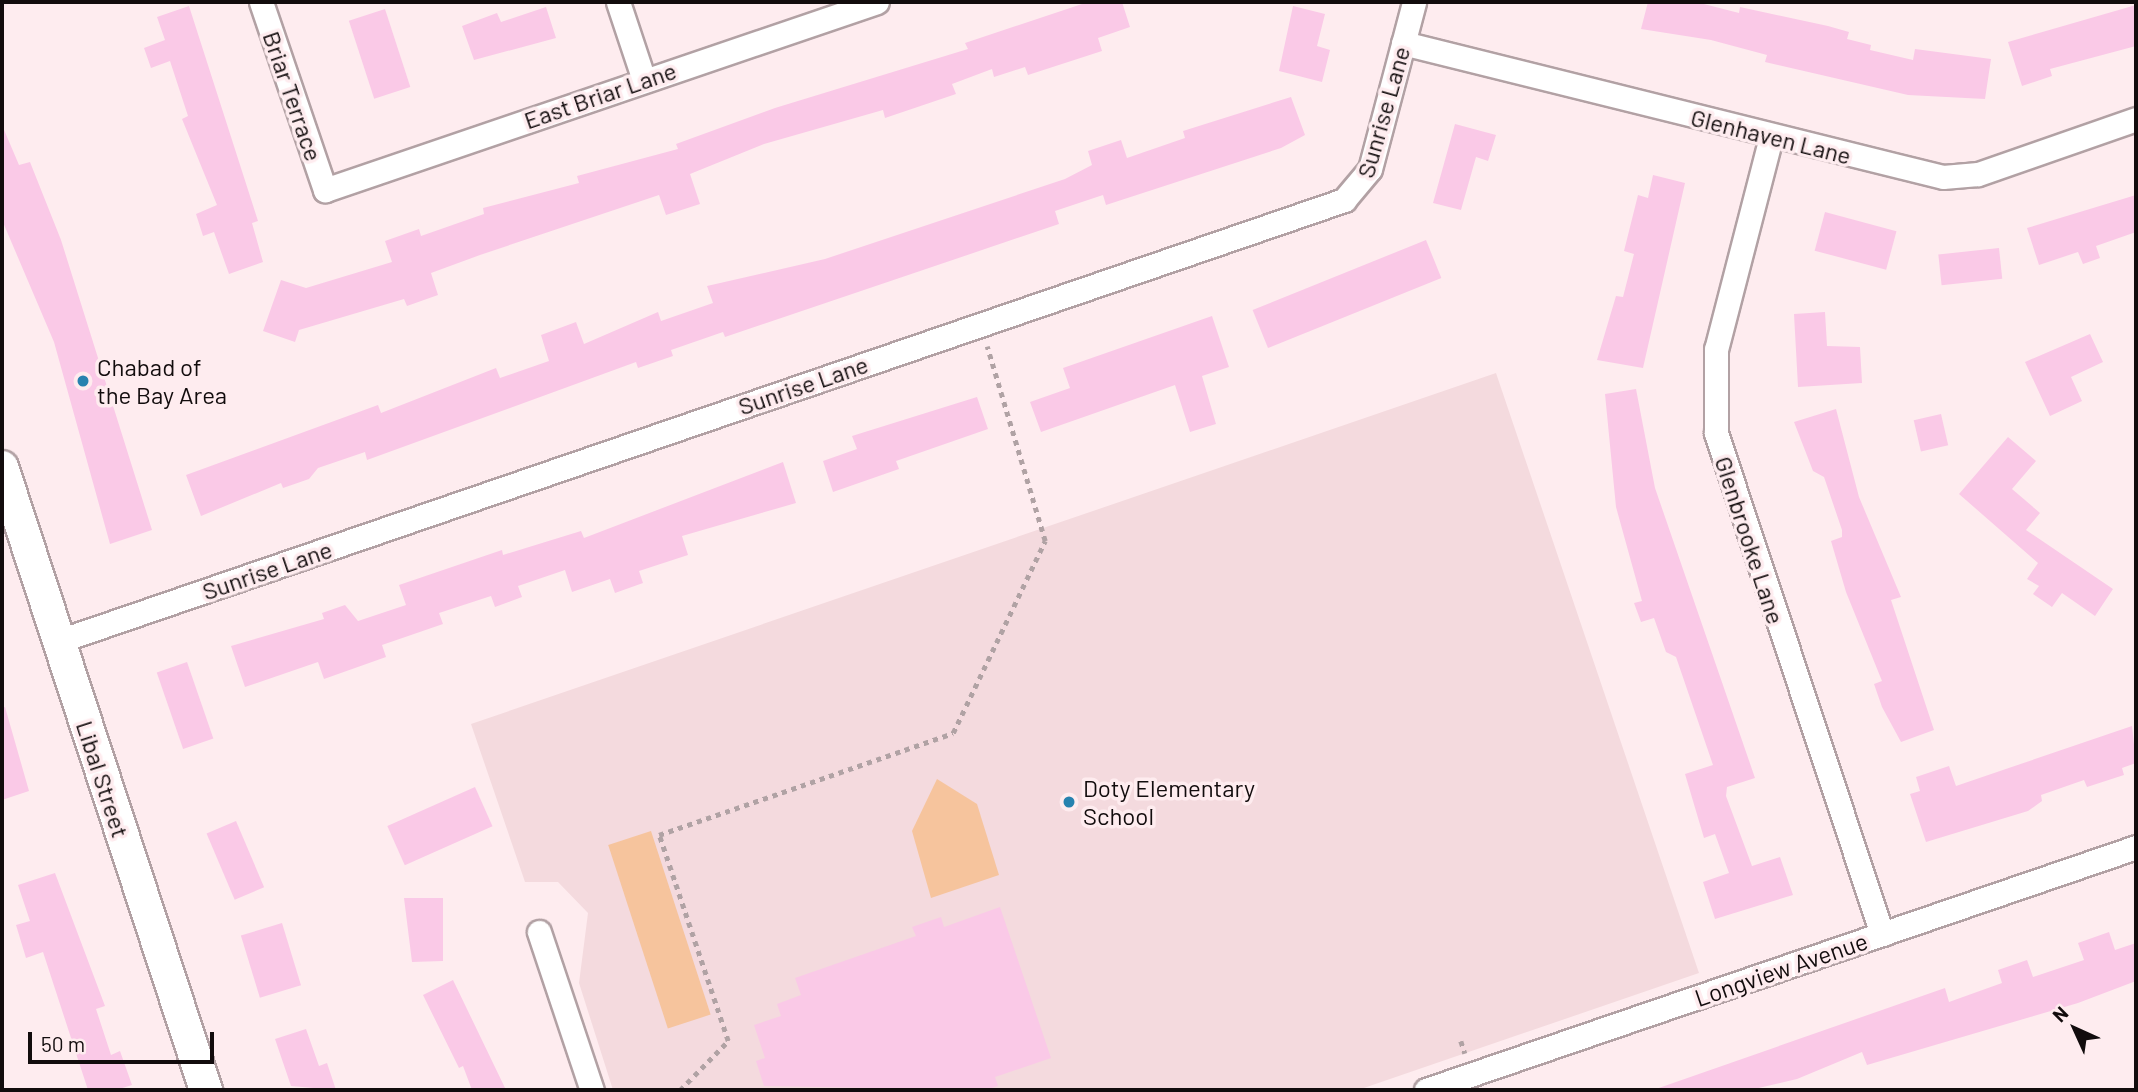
<!DOCTYPE html>
<style>
body{margin:0}
#map{position:relative;width:2138px;height:1092px;overflow:hidden;background:#feecef;font-family:Barlow,sans-serif}
div>[style]{position:absolute}
[style*='--x']{left:calc(var(--x)*1px);top:calc(var(--y)*1px);width:calc(var(--w)*1px);rotate:calc(var(--a)*1deg)}
.built>*{inset:0;background:#f4dade}
.green>*{inset:0;background:#f6c49d;transform-origin:0 0}
.building>*{inset:0;background:#fac9e7;transform-origin:0 0}
.path>*{height:4.5px;margin-top:-2.25px;transform-origin:0;background:repeating-linear-gradient(90deg,#b0a2a4 0 5px,transparent 0 10px)}
.roads{filter:drop-shadow(2px 0 #b2a1a4) drop-shadow(-2px 0 #b2a1a4) drop-shadow(0 2px #b2a1a4) drop-shadow(0 -2px #b2a1a4)}
.street>*{height:23px;margin:-11.5px;padding:0 11.5px;transform-origin:11.5px;border-radius:11.5px;background:#fff}
.secondary>*{height:32px;margin:-16px;padding:0 16px;transform-origin:16px;border-radius:16px;background:#fff}
.dots>*{width:19px;height:19px;translate:-50% -50%;box-sizing:border-box;border:4px solid #feecef;border-radius:50%}
span{translate:-50% -50%;white-space:nowrap;text-align:center;line-height:1.15;-webkit-text-stroke:7px #feecef;paint-order:stroke}
.street-label{font-size:24px;color:#120c0d}
.poi-label{font-size:24px;color:#120c0d}
.left{translate:0 -50%;text-align:left}
.frame{position:absolute;inset:0;border:4px solid #120c0d;pointer-events:none}
.north{position:absolute;left:2040px;top:994px;width:70px;height:70px;-webkit-text-stroke:5px #feecef;paint-order:stroke;rotate:315deg;font-size:19px;font-weight:700;line-height:28px;text-align:center;color:#120c0d}
.north::after{content:'';display:block;margin:auto;width:24px;height:32px;background:#120c0d;clip-path:polygon(50% 0,100% 100%,50% 72%,0 100%)}
.scale{position:absolute;left:28px;top:1032px;width:186px;height:32px;box-sizing:border-box;border:4px solid #120c0d;border-top:0;padding-left:9px;font-size:21px;line-height:24px;white-space:nowrap;color:#120c0d;-webkit-text-stroke:5px #feecef;paint-order:stroke}
</style>
<div id="map">
<div class="built">
<div style="clip-path:polygon(1496px 373px,1699px 973px,1358px 1090px,613px 1090px,579px 983px,588px 913px,558px 882px,525px 882px,471px 724px)"></div>
</div>
<div class="green">
<div style="clip-path:polygon(937px 779px,977px 804px,999px 875px,931px 898px,912px 831px)"></div>
<div style="left:651px;top:831px;width:193px;height:45px;rotate:72deg"></div>
</div>
<div class="building">
<div style="clip-path:polygon(1088px 2px,1122px 2px,1130px 27px,1098px 38px,1102px 51px,1028px 75px,1025px 67px,994px 77px,992px 69px,952px 84px,956px 94px,885px 118px,883px 110px,764px 144px,690px 174px,700px 204px,666px 215px,659px 195px,480px 255px,431px 273px,438px 295px,407px 306px,404px 299px,299px 330px,295px 342px,263px 331px,281px 280px,306px 288px,392px 262px,385px 241px,419px 229px,421px 236px,484px 214px,483px 208px,579px 183px,577px 176px,678px 149px,676px 144px,775px 108px,968px 49px,965px 43px)"></div>
<div style="clip-path:polygon(1648px 2px,1696px 2px,1739px 13px,1740px 7px,1828px 26px,1849px 32px,1847px 39px,1871px 45px,1870px 50px,1913px 60px,1915px 49px,1991px 59px,1985px 99px,1908px 95px,1765px 62px,1767px 55px,1711px 40px,1641px 29px)"></div>
<div style="clip-path:polygon(2136px 5px,2136px 46px,2050px 69px,2052px 76px,2022px 86px,2008px 42px)"></div>
<div style="clip-path:polygon(189px 6px,258px 221px,252px 223px,263px 262px,229px 274px,214px 232px,203px 236px,196px 214px,217px 205px,182px 119px,188px 116px,170px 61px,151px 68px,144px 48px,165px 40px,157px 17px)"></div>
<div style="clip-path:polygon(1293px 6px,1325px 14px,1317px 46px,1330px 50px,1322px 82px,1279px 71px)"></div>
<div style="clip-path:polygon(546px 7px,556px 38px,474px 60px,462px 26px,497px 13px,501px 22px)"></div>
<div style="left:385px;top:9px;width:82px;height:38px;rotate:72deg"></div>
<div style="clip-path:polygon(1291px 97px,1305px 135px,1281px 148px,1106px 205px,1103px 195px,1055px 211px,1059px 224px,725px 337px,723px 332px,671px 350px,673px 356px,638px 368px,636px 362px,367px 460px,365px 452px,318px 468px,309px 479px,283px 488px,281px 483px,201px 516px,186px 475px,378px 405px,381px 413px,496px 368px,500px 378px,549px 361px,541px 335px,576px 322px,584px 344px,658px 312px,661px 321px,713px 303px,707px 286px,825px 259px,1065px 179px,1092px 165px,1088px 151px,1121px 140px,1127px 158px,1185px 138px,1183px 131px)"></div>
<div style="clip-path:polygon(1455px 124px,1496px 135px,1488px 161px,1476px 157px,1461px 210px,1433px 203px)"></div>
<div style="clip-path:polygon(2px 125px,19px 165px,30px 162px,61px 240px,152px 530px,110px 544px,54px 342px,2px 220px)"></div>
<div style="clip-path:polygon(1653px 175px,1685px 183px,1643px 368px,1597px 360px,1616px 296px,1623px 297px,1634px 254px,1624px 251px,1638px 195px,1648px 198px)"></div>
<div style="clip-path:polygon(2136px 195px,2136px 232px,2096px 246px,2100px 258px,2083px 264px,2078px 252px,2039px 265px,2027px 228px)"></div>
<div style="left:1825px;top:212px;width:74px;height:40px;rotate:15deg"></div>
<div style="left:1426px;top:240px;width:41px;height:187px;rotate:68deg"></div>
<div style="left:1999px;top:248px;width:31px;height:61px;rotate:84deg"></div>
<div style="clip-path:polygon(1825px 312px,1827px 346px,1860px 347px,1862px 383px,1798px 387px,1794px 314px)"></div>
<div style="clip-path:polygon(1212px 316px,1229px 367px,1202px 376px,1216px 424px,1190px 432px,1175px 385px,1041px 432px,1030px 402px,1070px 388px,1063px 368px)"></div>
<div style="clip-path:polygon(2090px 334px,2103px 362px,2071px 377px,2082px 401px,2050px 416px,2025px 362px)"></div>
<div style="clip-path:polygon(1636px 389px,1655px 488px,1755px 778px,1727px 787px,1726px 796px,1752px 866px,1780px 857px,1793px 895px,1715px 919px,1703px 882px,1729px 873px,1715px 834px,1704px 838px,1685px 774px,1713px 765px,1676px 657px,1666px 652px,1654px 618px,1641px 622px,1634px 603px,1642px 601px,1616px 507px,1605px 394px)"></div>
<div style="clip-path:polygon(977px 397px,988px 429px,896px 461px,899px 469px,833px 492px,823px 461px,857px 449px,852px 436px)"></div>
<div style="clip-path:polygon(1836px 409px,1859px 497px,1901px 597px,1891px 600px,1934px 730px,1901px 742px,1882px 707px,1874px 684px,1882px 681px,1846px 592px,1831px 541px,1842px 537px,1842px 530px,1824px 477px,1813px 471px,1794px 422px)"></div>
<div style="left:1941px;top:414px;width:32px;height:28px;rotate:77deg"></div>
<div style="clip-path:polygon(2008px 437px,2036px 461px,2012px 489px,2040px 513px,2026px 530px,2113px 589px,2095px 616px,2062px 593px,2052px 607px,2033px 594px,2039px 586px,2027px 579px,2038px 563px,1959px 494px)"></div>
<div style="clip-path:polygon(783px 462px,796px 503px,682px 536px,688px 555px,639px 571px,643px 583px,615px 593px,610px 579px,572px 592px,565px 570px,518px 586px,522px 597px,495px 607px,491px 596px,439px 613px,443px 624px,382px 645px,386px 657px,324px 679px,318px 662px,245px 687px,231px 646px,324px 619px,322px 613px,345px 605px,358px 621px,406px 605px,399px 585px,502px 550px,503px 555px,581px 531px,584px 538px)"></div>
<div style="left:187px;top:662px;width:81px;height:32px;rotate:71deg"></div>
<div style="clip-path:polygon(5px 707px,29px 791px,2px 800px,2px 708px)"></div>
<div style="clip-path:polygon(2132px 726px,2136px 763px,2122px 768px,2124px 775px,2087px 787px,2084px 780px,2041px 795px,2042px 801px,2028px 811px,1926px 842px,1910px 794px,1920px 791px,1916px 777px,1949px 766px,1956px 786px)"></div>
<div style="left:475px;top:787px;width:43px;height:96px;rotate:66deg"></div>
<div style="left:236px;top:821px;width:72px;height:32px;rotate:67deg"></div>
<div style="clip-path:polygon(55px 873px,105px 1006px,96px 1009px,111px 1055px,120px 1051px,132px 1085px,116px 1090px,88px 1090px,43px 952px,26px 958px,16px 925px,30px 921px,18px 885px)"></div>
<div style="clip-path:polygon(404px 898px,443px 898px,443px 961px,412px 962px)"></div>
<div style="clip-path:polygon(1000px 907px,1051px 1058px,995px 1077px,998px 1086px,985px 1090px,764px 1086px,756px 1061px,765px 1058px,754px 1025px,781px 1016px,777px 1004px,801px 995px,795px 978px,916px 936px,912px 927px,941px 917px,944px 927px)"></div>
<div style="left:282px;top:923px;width:65px;height:43px;rotate:73deg"></div>
<div style="clip-path:polygon(2109px 932px,2115px 950px,2136px 943px,2136px 981px,2078px 1003px,1867px 1065px,1862px 1052px,1797px 1079px,1750px 1090px,1653px 1090px,1945px 988px,1949px 1002px,2002px 983px,1998px 970px,2027px 960px,2033px 977px,2084px 960px,2078px 943px)"></div>
<div style="clip-path:polygon(453px 980px,506px 1090px,472px 1090px,463px 1066px,459px 1068px,423px 995px)"></div>
<div style="clip-path:polygon(306px 1029px,319px 1066px,327px 1063px,336px 1090px,291px 1086px,275px 1039px)"></div>
</div>
<div class="path">
<div style="--x:1461;--y:1041;--w:13;--a:72"></div>
<div style="--x:680;--y:1090;--w:69;--a:-45.6"></div>
<div style="--x:728;--y:1041;--w:217;--a:-108.5"></div>
<div style="--x:659;--y:835;--w:311;--a:-19.1"></div>
<div style="--x:953;--y:733;--w:213;--a:-64.4"></div>
<div style="--x:1045;--y:541;--w:203;--a:-106.6"></div>
</div>
<div class="roads">
<div class="street">
<div style="--x:261;--y:2;--w:199;--a:71.2"></div>
<div style="--x:325;--y:190;--w:583;--a:-18.81"></div>
<div style="--x:618;--y:2;--w:82;--a:71.6"></div>
<div style="--x:1403;--y:43;--w:556;--a:13.94"></div>
<div style="--x:1943;--y:177;--w:35;--a:-5"></div>
<div style="--x:1978;--y:174;--w:167;--a:-19.2"></div>
<div style="--x:1771;--y:137;--w:219;--a:104.5"></div>
<div style="--x:1716;--y:349;--w:84;--a:90"></div>
<div style="--x:1716;--y:433;--w:528;--a:71.67"></div>
<div style="--x:59;--y:641;--w:1359;--a:-18.94"></div>
<div style="--x:1344;--y:200;--w:40;--a:-50"></div>
<div style="--x:1370;--y:169;--w:173;--a:-75.2"></div>
<div style="--x:539;--y:932;--w:167;--a:71.5"></div>
<div style="--x:1426;--y:1090;--w:750;--a:-18.89"></div>
</div>
<div class="secondary">
<div style="--x:2;--y:467;--w:656;--a:71.87"></div>
</div>
</div>
<div class="dots">
<div style="left:83px;top:381px;background:#2782af"></div>
<div style="left:1069px;top:802px;background:#2782af"></div>
</div>
<div class="street-label">
<span style="left:600px;top:95px;rotate:-19deg">East Briar Lane</span>
<span style="left:293px;top:96px;rotate:71deg">Briar Terrace</span>
<span style="left:1383px;top:112px;rotate:-74deg">Sunrise Lane</span>
<span style="left:1771px;top:136px;rotate:14deg">Glenhaven Lane</span>
<span style="left:803px;top:385px;rotate:-19deg">Sunrise Lane</span>
<span style="left:1750px;top:540px;rotate:72deg">Glenbrooke Lane</span>
<span style="left:267px;top:570px;rotate:-19deg">Sunrise Lane</span>
<span style="left:103px;top:779px;rotate:72deg">Libal Street</span>
<span style="left:1781px;top:969px;rotate:-19deg">Longview Avenue</span>
</div>
<div class="poi-label">
<span class="left" style="left:97px;top:381px">Chabad of<br>the Bay Area</span>
<span class="left" style="left:1083px;top:802px">Doty Elementary<br>School</span>
</div>
<div class="frame"></div>
<div class="north">N</div>
<div class="scale">50 m</div>
</div>
